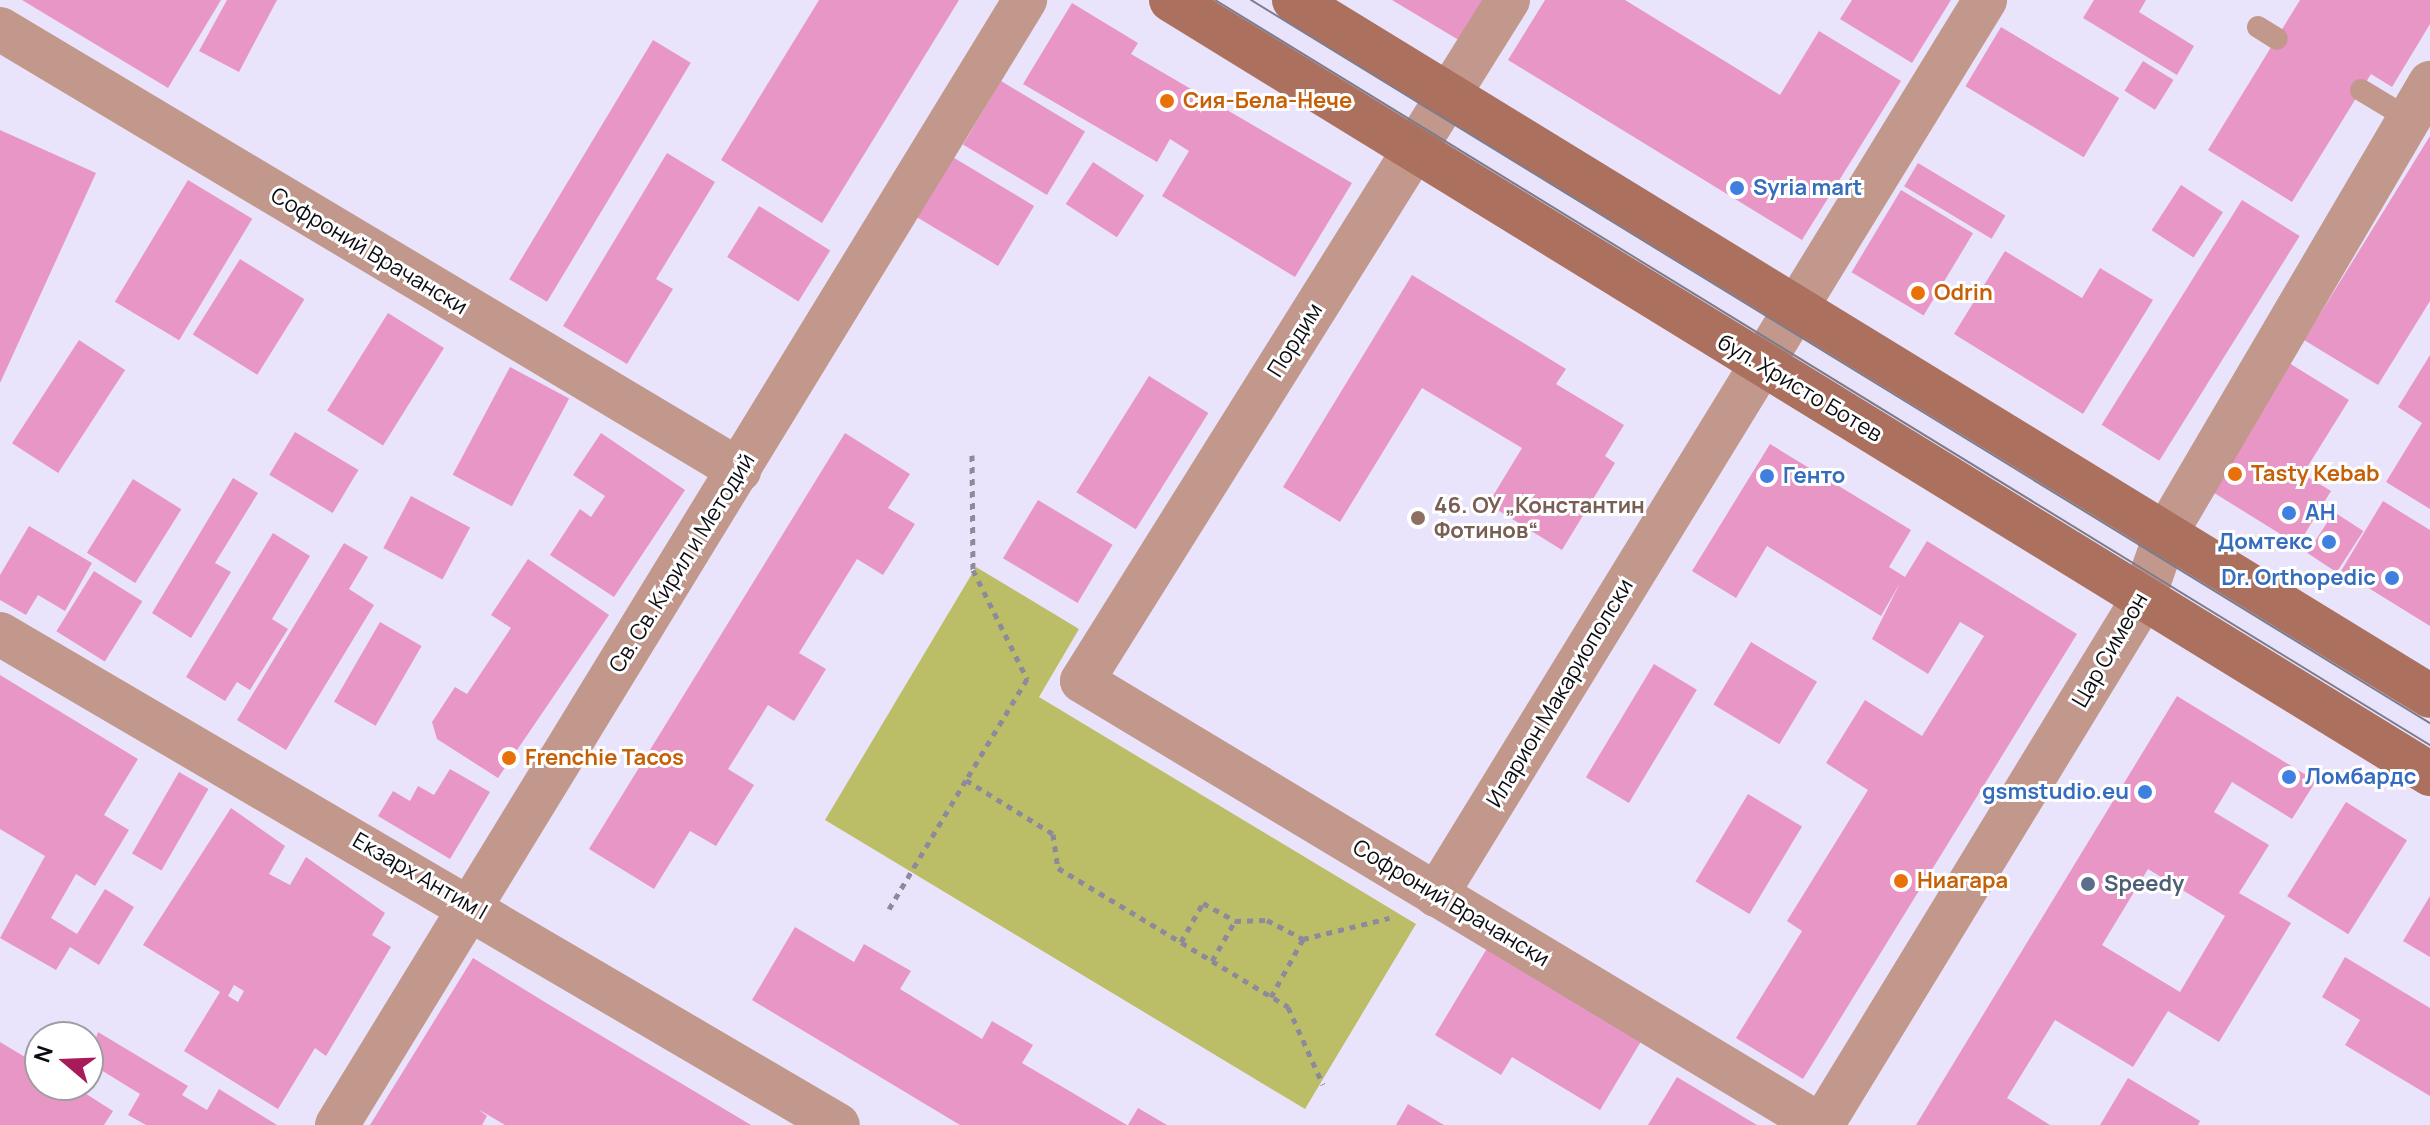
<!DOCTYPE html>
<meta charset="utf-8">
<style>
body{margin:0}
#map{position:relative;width:2430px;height:1125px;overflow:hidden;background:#e9e4fc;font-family:Manrope,sans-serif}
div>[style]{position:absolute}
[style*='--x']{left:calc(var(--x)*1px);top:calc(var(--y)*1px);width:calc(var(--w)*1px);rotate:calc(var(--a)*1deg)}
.green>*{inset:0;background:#bcbe67}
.building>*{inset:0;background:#e896c6;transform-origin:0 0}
.path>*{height:5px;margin-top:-2.5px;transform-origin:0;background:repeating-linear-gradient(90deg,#8d8a9b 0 6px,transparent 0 12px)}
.service>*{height:22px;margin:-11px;padding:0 11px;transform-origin:11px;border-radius:11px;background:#c1988b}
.minor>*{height:44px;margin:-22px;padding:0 22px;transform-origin:22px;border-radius:22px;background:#c1988b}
.tertiary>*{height:44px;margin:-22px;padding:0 22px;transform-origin:22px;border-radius:22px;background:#c1988b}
.secondary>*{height:44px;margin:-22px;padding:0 22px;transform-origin:22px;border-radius:22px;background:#ab715e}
.tram>*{height:2px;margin:-1px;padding:0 1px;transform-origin:1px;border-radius:1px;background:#7d7a8a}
.dots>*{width:22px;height:22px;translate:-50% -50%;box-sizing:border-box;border:4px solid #fff;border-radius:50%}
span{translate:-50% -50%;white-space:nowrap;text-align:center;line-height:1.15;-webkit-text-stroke:6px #fff;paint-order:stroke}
.food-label{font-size:22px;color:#c56008;font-weight:700}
.left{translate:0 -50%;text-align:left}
.shop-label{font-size:22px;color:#366cbe;font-weight:700}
.right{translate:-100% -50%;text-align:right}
.street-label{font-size:22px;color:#0d0c13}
.education-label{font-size:22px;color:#785e54;font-weight:700}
.service-label{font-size:22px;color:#4e5e75;font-weight:700}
.north{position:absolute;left:24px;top:1021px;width:80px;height:80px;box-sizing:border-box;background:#fff;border:2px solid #9e9ea1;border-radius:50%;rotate:289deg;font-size:22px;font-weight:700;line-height:32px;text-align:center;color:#0d0c13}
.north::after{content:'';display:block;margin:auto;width:28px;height:36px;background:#a81b5b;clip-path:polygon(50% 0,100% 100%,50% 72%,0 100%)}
</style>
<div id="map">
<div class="green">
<div style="clip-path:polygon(976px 567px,1079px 629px,1039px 697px,1416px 924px,1305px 1109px,825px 820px)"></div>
</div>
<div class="building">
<div style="clip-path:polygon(22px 0,221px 0,168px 88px)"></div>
<div style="clip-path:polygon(227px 0,277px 0,239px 72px,199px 51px)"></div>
<div style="clip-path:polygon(819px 0,959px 0,822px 223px,721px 160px)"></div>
<div style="clip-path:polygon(1392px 0,1494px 0,1467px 45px)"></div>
<div style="clip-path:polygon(1545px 0,1625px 0,1780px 95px,1819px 31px,1901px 81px,1802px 240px,1508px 60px)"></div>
<div style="clip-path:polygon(1852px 0,1951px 0,1912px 63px,1840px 19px)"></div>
<div style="clip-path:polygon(2094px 0,2146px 0,2139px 12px,2194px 46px,2177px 75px,2083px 18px)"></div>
<div style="clip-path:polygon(2300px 0,2430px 0,2430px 24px,2392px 87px,2371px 74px,2292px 202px,2208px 150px)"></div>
<div style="clip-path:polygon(1072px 3px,1138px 43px,1131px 54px,1352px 183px,1295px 277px,1162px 196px,1189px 151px,1170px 139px,1157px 162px,1023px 84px)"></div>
<div style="left:2001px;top:27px;width:138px;height:69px;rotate:31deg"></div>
<div style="left:653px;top:40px;width:44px;height:279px;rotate:31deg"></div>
<div style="left:2143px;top:61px;width:36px;height:35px;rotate:32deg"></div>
<div style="left:1001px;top:81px;width:98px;height:74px;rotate:31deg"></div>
<div style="clip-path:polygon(0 130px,96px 173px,0 383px)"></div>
<div style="clip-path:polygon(2430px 136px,2430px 301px,2378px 385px,2304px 340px)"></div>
<div style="clip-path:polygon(667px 153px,715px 182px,656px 279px,673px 289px,627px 364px,563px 326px)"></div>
<div style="left:951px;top:156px;width:97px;height:70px;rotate:31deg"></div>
<div style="left:1093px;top:162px;width:61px;height:50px;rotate:33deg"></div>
<div style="left:1918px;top:163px;width:102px;height:27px;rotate:31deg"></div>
<div style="left:188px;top:180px;width:75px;height:142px;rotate:31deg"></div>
<div style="left:2181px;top:185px;width:50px;height:54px;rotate:33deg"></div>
<div style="left:1901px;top:190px;width:84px;height:96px;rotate:31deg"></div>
<div style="left:2242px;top:200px;width:68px;height:265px;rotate:32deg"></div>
<div style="left:759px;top:206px;width:84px;height:60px;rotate:32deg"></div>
<div style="clip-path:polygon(2005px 251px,2082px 298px,2100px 268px,2153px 300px,2083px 414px,1954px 334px)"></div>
<div style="left:240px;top:259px;width:76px;height:89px;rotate:32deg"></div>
<div style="clip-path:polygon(1412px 275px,1566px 369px,1556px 384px,1624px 425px,1605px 456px,1615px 463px,1562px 550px,1488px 504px,1522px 448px,1422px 388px,1340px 522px,1283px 487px)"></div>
<div style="left:388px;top:313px;width:66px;height:115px;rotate:32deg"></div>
<div style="left:79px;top:340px;width:55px;height:123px;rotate:33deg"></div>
<div style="clip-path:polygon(2430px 355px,2430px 509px,2386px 482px,2422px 423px,2398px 407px)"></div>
<div style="clip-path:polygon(2289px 363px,2349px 400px,2303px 474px,2331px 491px,2298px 545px,2211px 491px)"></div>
<div style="left:510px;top:367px;width:67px;height:122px;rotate:28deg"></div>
<div style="left:1149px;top:376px;width:70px;height:137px;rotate:32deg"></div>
<div style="left:295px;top:432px;width:74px;height:50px;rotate:31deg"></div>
<div style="clip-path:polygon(601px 433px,685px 490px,614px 597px,550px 555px,580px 509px,591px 517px,605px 496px,573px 475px)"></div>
<div style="clip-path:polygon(845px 433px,910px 474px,888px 508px,915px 524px,883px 575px,857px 559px,799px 653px,826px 669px,794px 721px,768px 705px,728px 769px,754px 785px,716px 846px,690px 831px,654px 889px,589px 849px)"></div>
<div style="clip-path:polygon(1770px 444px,1911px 530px,1889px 567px,1905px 577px,1927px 541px,2077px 634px,1803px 1079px,1736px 1038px,1802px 931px,1787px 921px,1868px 790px,1826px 763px,1865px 700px,1922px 736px,1984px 636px,1960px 622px,1928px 674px,1872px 639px,1900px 583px,1881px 616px,1767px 546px,1736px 598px,1692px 571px)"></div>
<div style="clip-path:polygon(233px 478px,258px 493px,215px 563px,231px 572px,191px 638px,152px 613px)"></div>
<div style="left:133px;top:479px;width:57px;height:87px;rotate:32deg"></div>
<div style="left:411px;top:496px;width:67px;height:59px;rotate:28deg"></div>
<div style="left:1038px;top:500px;width:87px;height:68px;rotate:31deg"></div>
<div style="clip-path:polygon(2383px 501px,2430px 530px,2430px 626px,2341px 571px)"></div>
<div style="left:2334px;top:512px;width:35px;height:49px;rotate:33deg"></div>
<div style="clip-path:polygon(29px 526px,92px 563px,65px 611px,38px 595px,26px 615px,0 600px,0 575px)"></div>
<div style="clip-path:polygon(273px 533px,310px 556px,272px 619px,288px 629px,250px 690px,237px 682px,225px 701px,186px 677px)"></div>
<div style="clip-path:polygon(344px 543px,368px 557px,349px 589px,374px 605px,286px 750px,237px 720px)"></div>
<div style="clip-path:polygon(528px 559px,609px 615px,498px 778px,437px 739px,432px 722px,455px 687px,467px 694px,511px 628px,491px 615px)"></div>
<div style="left:94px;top:571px;width:57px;height:71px;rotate:32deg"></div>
<div style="left:380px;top:622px;width:48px;height:92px;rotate:30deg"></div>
<div style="left:1751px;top:642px;width:77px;height:73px;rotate:31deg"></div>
<div style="left:1654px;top:664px;width:50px;height:132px;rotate:31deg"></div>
<div style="clip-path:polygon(0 675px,138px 759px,104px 815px,129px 830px,95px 886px,76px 874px,51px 918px,77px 934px,105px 889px,134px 907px,99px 965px,70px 947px,56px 970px,0 938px,45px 856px,0 829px)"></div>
<div style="clip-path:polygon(evenodd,2177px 696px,2316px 781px,2292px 819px,2232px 782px,2214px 812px,2269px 845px,2239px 893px,2291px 923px,2219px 1042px,2168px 1011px,2133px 1067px,2055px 1020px,2007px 1098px,2050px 1125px,1916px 1125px,2177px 696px,2148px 869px,2225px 916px,2180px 992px,2102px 945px,2148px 869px)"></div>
<div style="clip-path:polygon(450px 769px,490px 792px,450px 859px,378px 816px,393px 791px,410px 801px,418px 786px,434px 795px)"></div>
<div style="left:179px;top:772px;width:34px;height:94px;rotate:30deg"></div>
<div style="left:1748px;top:794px;width:63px;height:102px;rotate:31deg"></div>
<div style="left:2346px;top:802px;width:72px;height:111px;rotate:32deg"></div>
<div style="clip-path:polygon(evenodd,231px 808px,285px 846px,269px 874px,290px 885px,306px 857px,385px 913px,372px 935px,391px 947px,326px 1056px,315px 1048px,278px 1109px,184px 1051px,220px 992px,143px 945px,231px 808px,234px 985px,244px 991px,238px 1002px,228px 996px,234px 985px)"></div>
<div style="clip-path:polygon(2430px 896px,2430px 957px,2403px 941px)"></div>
<div style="clip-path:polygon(795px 927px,854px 962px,864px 944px,911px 971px,900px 989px,982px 1039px,992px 1021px,1033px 1045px,1022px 1063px,1127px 1125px,960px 1125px,752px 1000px)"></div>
<div style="clip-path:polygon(1489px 945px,1643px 1038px,1600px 1110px,1512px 1057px,1501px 1075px,1435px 1035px)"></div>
<div style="clip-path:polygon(2345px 957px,2430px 1008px,2430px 1096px,2345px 1045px,2360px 1020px,2322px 997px)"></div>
<div style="clip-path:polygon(473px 958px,553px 1007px,751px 1125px,505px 1125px,478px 1109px,487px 1116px,482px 1125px,370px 1125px)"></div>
<div style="clip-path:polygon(98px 1032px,188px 1086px,182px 1095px,207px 1110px,219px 1089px,277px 1125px,146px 1125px,128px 1115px,140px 1094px,88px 1062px)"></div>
<div style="clip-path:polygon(0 1042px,40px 1066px,40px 1085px,72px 1085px,113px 1111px,104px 1125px,0 1125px)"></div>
<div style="clip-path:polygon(1677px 1077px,1757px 1125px,1648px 1125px)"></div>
<div style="clip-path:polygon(2128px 1078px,2200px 1121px,2198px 1125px,2100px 1125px)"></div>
<div style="clip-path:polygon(1408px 1104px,1444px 1125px,1396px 1125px)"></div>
<div style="clip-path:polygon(1138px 1108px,1167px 1125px,1128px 1125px)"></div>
</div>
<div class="path">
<div style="--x:972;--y:455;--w:115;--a:89.5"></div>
<div style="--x:973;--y:570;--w:122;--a:63.6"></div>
<div style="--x:1027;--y:679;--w:118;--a:121.1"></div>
<div style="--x:966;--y:780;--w:102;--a:31.8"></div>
<div style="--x:1053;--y:834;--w:34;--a:82"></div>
<div style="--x:1058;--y:868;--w:269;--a:31.1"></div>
<div style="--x:1288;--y:1007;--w:85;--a:65.8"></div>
<div style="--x:889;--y:909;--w:150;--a:-59.2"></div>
<div style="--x:1181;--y:942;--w:45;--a:-60.6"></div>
<div style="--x:1203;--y:903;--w:37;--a:29"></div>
<div style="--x:1235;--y:921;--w:32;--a:-2"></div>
<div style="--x:1267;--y:920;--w:41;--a:27.8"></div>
<div style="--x:1212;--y:961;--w:46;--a:-60.1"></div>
<div style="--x:1271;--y:997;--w:66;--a:-61.1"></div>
<div style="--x:1303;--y:939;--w:89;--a:-13.7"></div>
</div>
<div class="service">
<div style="--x:2258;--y:27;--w:22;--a:32"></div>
<div style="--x:2361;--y:90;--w:56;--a:31.1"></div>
</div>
<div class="minor">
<div style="--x:1508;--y:0;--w:803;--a:122.03"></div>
<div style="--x:1082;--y:681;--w:861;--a:31.03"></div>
<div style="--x:0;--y:29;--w:861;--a:30.83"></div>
<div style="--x:2166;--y:533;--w:522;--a:-59.6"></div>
<div style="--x:0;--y:634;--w:971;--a:30.37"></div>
<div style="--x:1436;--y:895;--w:1050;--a:-58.47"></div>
<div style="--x:337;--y:1125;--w:1319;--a:-58.55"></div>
</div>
<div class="tertiary">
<div style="--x:1822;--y:1125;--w:616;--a:-58.61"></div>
<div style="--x:2143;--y:599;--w:70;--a:-70.8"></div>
</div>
<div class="secondary">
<div style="--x:1171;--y:0;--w:1478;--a:31.58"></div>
<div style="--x:1294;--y:0;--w:1332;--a:31.49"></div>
</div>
<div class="tram">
<div style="--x:1215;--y:0;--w:1425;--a:31.52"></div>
<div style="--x:1251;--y:0;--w:1383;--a:31.52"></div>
</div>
<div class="dots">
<div style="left:1167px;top:101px;background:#e8710a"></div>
<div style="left:1737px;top:188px;background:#3f7fe0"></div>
<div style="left:1918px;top:293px;background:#e8710a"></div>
<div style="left:2235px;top:474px;background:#e8710a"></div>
<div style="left:1767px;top:476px;background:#3f7fe0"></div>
<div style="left:2289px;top:513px;background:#3f7fe0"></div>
<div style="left:1418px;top:518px;background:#8d6e63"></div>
<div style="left:2329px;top:542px;background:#3f7fe0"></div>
<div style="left:2392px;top:578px;background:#3f7fe0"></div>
<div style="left:509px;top:758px;background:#e8710a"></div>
<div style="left:2289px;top:777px;background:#3f7fe0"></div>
<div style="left:2145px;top:792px;background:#3f7fe0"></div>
<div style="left:1901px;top:881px;background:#e8710a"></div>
<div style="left:2088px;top:884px;background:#5c6f8a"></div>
</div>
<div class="food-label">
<span class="left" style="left:1183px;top:101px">Сия-Бела-Нече</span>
<span class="left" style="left:1934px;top:293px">Odrin</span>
<span class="left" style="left:2251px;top:474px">Tasty Kebab</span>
<span class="left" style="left:525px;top:758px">Frenchie Tacos</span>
<span class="left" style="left:1917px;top:881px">Ниагара</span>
</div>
<div class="shop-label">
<span class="left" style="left:1753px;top:188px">Syria mart</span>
<span class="left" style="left:1783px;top:476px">Генто</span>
<span class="left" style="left:2305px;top:513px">AH</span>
<span class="right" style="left:2313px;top:542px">Домтекс</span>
<span class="right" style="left:2376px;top:578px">Dr. Orthopedic</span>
<span class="left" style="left:2305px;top:777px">Ломбардс</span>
<span class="right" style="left:2129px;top:792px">gsmstudio.eu</span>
</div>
<div class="street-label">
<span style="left:369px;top:251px;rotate:31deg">Софроний Врачански</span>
<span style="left:1295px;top:340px;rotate:-58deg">Пордим</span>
<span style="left:1800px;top:388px;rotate:31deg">бул. Христо Ботев</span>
<span style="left:682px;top:563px;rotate:-58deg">Св. Св. Кирил и Методий</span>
<span style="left:2110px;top:650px;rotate:-60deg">Цар Симеон</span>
<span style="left:1560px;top:693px;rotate:-59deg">Иларион Макариополски</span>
<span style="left:420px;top:876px;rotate:30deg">Екзарх Антим I</span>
<span style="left:1451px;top:903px;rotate:31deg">Софроний Врачански</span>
</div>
<div class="education-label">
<span class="left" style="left:1434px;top:518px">46. ОУ „Константин<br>Фотинов“</span>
</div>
<div class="service-label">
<span class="left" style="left:2104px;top:884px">Speedy</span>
</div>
<div class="north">N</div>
</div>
